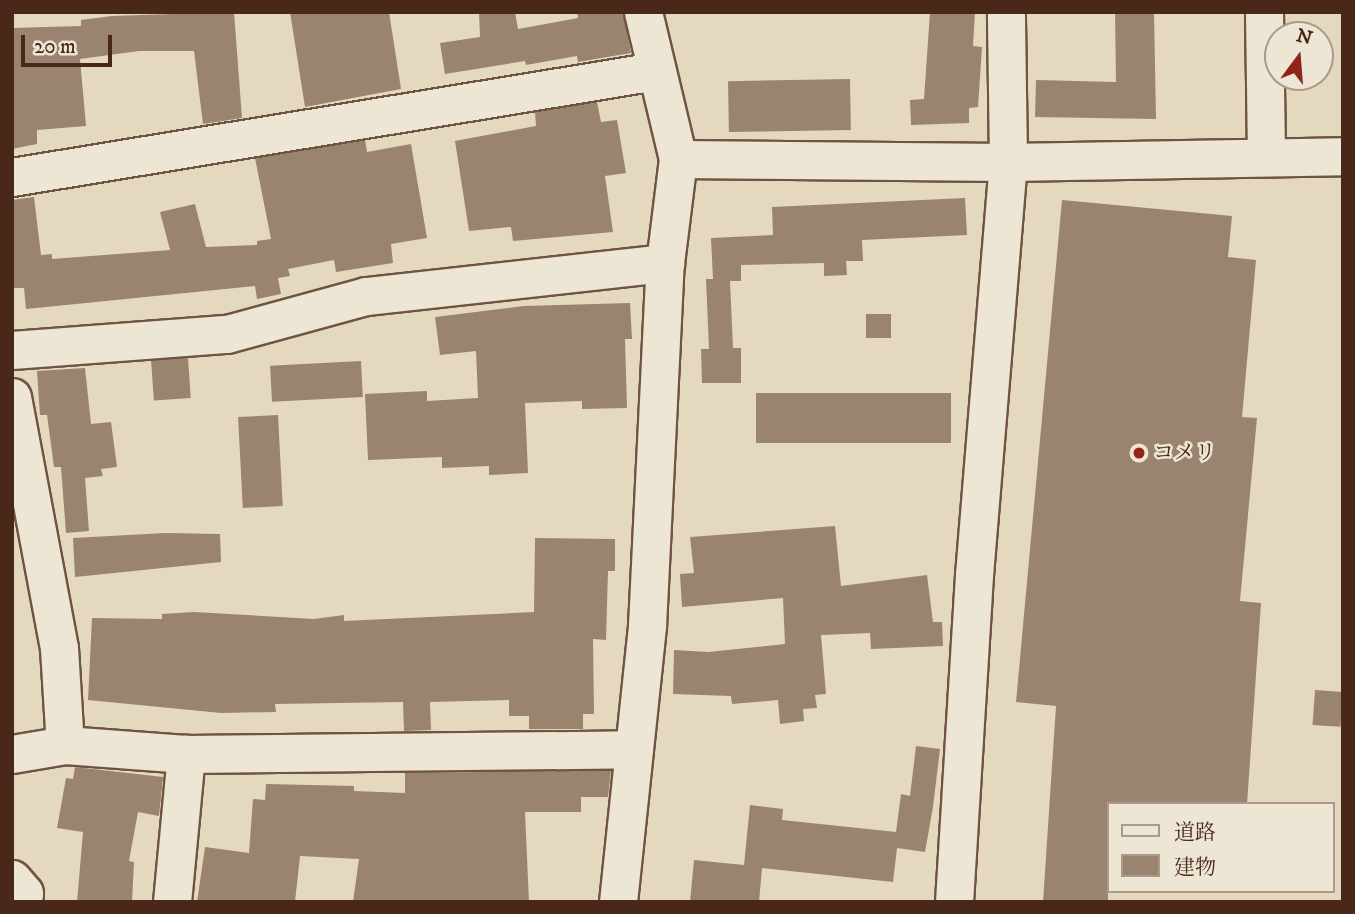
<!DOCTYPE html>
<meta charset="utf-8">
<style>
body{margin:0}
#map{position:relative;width:1355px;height:914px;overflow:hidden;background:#e4d9bf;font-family:"IM FELL DW Pica","Noto Serif JP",serif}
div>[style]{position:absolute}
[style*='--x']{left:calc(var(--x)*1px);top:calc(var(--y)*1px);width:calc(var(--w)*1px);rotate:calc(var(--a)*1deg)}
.building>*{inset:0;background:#9a846f;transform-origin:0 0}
.roads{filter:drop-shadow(2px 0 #705442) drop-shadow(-2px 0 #705442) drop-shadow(0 2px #705442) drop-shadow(0 -2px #705442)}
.minor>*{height:37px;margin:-18.5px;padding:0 18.5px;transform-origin:18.5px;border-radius:18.5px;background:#ede6d5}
.dots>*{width:19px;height:19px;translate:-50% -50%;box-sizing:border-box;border:4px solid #ede6d5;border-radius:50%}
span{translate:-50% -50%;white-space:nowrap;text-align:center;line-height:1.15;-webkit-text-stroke:5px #ede6d5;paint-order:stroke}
.poi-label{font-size:21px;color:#492819}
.left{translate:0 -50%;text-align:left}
.frame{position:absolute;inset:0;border:14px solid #492819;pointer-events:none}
.legend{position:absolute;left:1107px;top:802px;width:228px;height:91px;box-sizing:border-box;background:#ede6d5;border:2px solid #ab9a8a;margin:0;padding:9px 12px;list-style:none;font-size:21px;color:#492819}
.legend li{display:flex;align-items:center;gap:14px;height:35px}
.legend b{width:35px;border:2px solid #ab9a8a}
.north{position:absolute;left:1264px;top:21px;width:70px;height:70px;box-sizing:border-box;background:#ede6d5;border:2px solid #ab9a8a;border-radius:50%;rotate:16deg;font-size:19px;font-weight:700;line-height:28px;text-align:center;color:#492819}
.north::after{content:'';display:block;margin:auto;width:24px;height:32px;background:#8f2418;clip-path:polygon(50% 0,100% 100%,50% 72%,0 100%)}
.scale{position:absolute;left:21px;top:35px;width:91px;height:32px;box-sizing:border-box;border:4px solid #492819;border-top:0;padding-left:9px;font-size:21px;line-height:24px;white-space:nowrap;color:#492819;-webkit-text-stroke:5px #ede6d5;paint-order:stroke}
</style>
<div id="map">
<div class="building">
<div style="clip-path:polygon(234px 12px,242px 118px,203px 124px,194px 51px,139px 51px,80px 59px,86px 126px,37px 130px,37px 144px,12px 149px,12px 28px,81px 26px,81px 20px,112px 16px)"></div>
<div style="clip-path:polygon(290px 12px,389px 12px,401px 89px,305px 107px)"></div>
<div style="clip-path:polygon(479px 12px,515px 12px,518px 29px,578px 18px,577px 12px,623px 12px,631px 53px,578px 62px,577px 56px,526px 65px,525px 61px,445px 74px,440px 43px,480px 37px)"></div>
<div style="clip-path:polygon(930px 12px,975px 12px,973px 46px,982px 47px,978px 107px,969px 108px,969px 123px,911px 125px,910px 100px,924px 99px)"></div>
<div style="clip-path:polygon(1115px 12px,1154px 12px,1156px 119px,1035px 117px,1036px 80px,1116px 82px)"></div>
<div style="left:850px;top:79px;width:51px;height:122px;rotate:89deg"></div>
<div style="clip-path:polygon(597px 102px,601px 122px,617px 120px,626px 173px,605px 176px,613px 232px,513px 241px,511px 227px,469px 231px,455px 141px,536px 126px,535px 112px)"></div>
<div style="clip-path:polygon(365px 140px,367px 152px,411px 144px,427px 238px,391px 244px,393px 263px,336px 272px,334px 260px,288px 269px,290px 276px,278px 278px,281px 294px,257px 299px,255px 286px,26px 309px,24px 288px,12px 288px,12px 200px,34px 197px,41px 255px,52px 254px,52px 259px,170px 250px,160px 212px,195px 204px,206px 247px,257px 245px,257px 241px,271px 239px,255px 158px)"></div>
<div style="clip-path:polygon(965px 198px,967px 235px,862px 240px,863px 261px,846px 261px,847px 275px,824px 276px,824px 263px,741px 265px,741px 281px,730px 281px,733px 348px,741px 348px,741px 383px,702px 383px,701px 349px,709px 349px,706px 279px,713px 279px,711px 238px,773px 235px,772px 207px)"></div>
<div style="clip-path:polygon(1062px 200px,1232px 216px,1228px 257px,1256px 260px,1242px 417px,1257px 418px,1240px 601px,1261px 603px,1247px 804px,1108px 804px,1108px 902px,1043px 902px,1056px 706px,1016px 702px)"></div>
<div style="clip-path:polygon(630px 303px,632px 339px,625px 339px,627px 408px,582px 409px,582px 401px,525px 403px,528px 473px,489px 475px,489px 466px,442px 468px,442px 457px,368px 460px,365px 394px,427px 391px,427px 401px,478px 398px,476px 351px,440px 355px,435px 317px,524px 306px)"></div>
<div style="left:866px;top:314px;width:25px;height:24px"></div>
<div style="left:188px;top:358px;width:40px;height:37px;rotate:86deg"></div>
<div style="left:361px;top:361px;width:36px;height:91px;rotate:87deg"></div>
<div style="clip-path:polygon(85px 368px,91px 424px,111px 422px,117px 467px,101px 469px,103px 476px,85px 478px,89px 531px,66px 533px,61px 467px,54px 467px,47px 415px,40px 415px,37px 371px)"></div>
<div style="left:951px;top:393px;width:50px;height:195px;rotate:90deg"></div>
<div style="left:278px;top:415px;width:91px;height:40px;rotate:87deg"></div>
<div style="clip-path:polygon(835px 526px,841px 586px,927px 575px,933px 622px,942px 622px,943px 646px,871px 649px,870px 633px,821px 635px,826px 694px,815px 695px,817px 708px,803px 709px,804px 721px,780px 724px,778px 700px,732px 704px,731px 696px,673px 694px,674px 650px,708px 652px,785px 644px,783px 598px,682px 607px,680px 574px,694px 573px,690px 537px)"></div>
<div style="clip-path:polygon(165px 533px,220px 534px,221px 562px,75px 577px,73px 538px)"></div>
<div style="clip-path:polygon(535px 538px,615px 539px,615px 571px,608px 571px,606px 640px,593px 639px,594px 714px,583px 714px,583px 729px,529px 729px,529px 716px,509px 716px,509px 700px,430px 702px,431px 730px,404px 731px,403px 702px,275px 704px,276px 712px,221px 713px,88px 700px,92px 618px,162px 619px,162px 614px,194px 612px,314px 619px,344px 615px,344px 621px,534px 612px)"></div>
<div style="left:1315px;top:690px;width:28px;height:35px;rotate:4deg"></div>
<div style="clip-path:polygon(916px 746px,940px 749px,933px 807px,925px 852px,897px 848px,893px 882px,762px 868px,759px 902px,690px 902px,694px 860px,744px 865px,750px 805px,783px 809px,782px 820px,896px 832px,901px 794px,910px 796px)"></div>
<div style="clip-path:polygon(75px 767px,163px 777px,159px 816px,138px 812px,129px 861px,134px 862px,132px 902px,77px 902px,83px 832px,57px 828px,66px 778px,73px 779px)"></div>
<div style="clip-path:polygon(611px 770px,608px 797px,581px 797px,581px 812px,525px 812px,529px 902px,353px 902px,359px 859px,300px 856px,295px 902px,197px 902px,205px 847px,249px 853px,253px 799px,265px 800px,266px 784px,354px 786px,354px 791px,405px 793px,405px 773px)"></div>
</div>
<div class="roads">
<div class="minor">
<div style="--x:1264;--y:12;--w:145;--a:89.2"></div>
<div style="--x:678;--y:159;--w:330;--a:0.5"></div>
<div style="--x:1008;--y:162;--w:335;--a:-1"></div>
<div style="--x:12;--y:177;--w:653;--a:-9.35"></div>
<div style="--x:12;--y:350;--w:216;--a:-4.3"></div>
<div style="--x:227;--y:334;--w:144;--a:-15.3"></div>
<div style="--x:366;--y:296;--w:301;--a:-6.3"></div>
<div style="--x:12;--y:397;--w:255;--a:79.4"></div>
<div style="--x:59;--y:648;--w:97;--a:86.5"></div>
<div style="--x:12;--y:754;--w:54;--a:-9.6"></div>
<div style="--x:65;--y:745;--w:121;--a:4.3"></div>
<div style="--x:186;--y:754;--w:448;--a:-0.6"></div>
<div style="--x:12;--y:879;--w:18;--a:49"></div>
<div style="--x:24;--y:893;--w:9;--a:96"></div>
<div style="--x:172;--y:902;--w:149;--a:-84.6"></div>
<div style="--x:618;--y:902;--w:278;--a:-84"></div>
<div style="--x:647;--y:626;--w:363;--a:-87.2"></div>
<div style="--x:665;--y:263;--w:105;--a:-82.9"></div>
<div style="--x:678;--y:159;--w:151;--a:-103.4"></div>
<div style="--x:954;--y:902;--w:328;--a:-86.5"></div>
<div style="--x:974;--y:575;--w:414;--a:-85.3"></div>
<div style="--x:1008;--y:162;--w:150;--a:-90.8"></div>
</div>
</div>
<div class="dots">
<div style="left:1139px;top:453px;background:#8f2418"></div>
</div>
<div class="poi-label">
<span class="left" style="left:1153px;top:453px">コメリ</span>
</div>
<div class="frame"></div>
<ul class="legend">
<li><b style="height:9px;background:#ede6d5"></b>道路</li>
<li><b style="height:19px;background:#9a846f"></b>建物</li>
</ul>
<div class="north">N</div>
<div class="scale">20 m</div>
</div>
